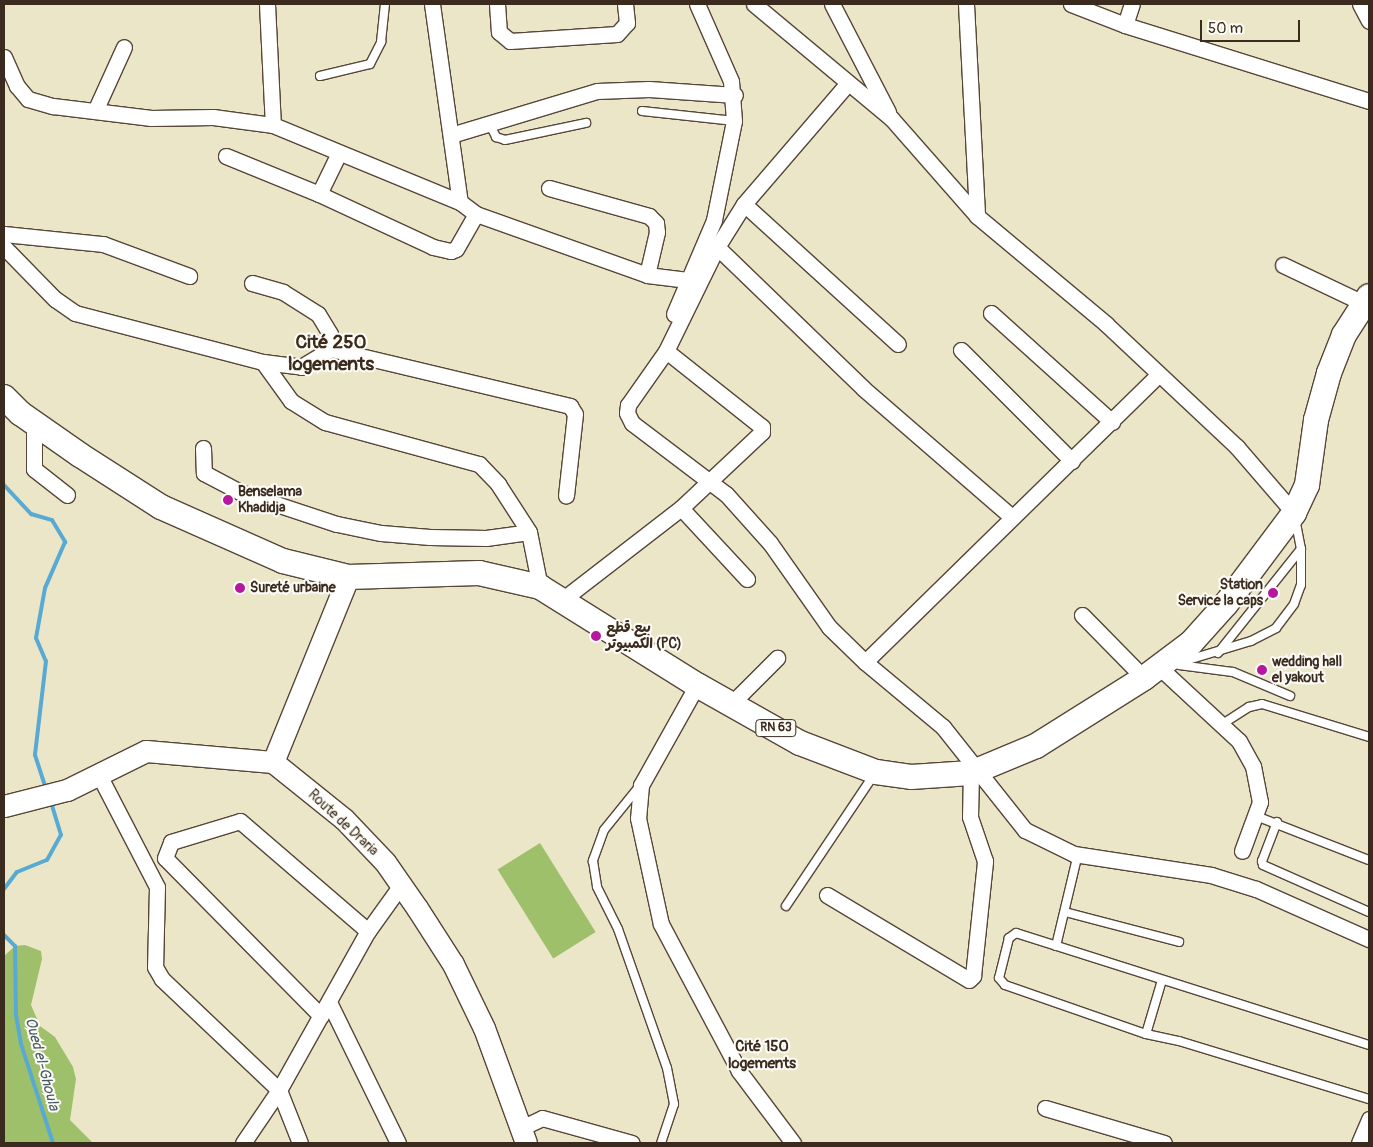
<!DOCTYPE html>
<meta charset="utf-8">
<style>
body{margin:0}
#map{position:relative;width:1373px;height:1147px;overflow:hidden;background:#ece6c9;font-family:Pangolin,"Playpen Sans Arabic",sans-serif}
div>[style]{position:absolute}
[style*='--x']{left:calc(var(--x)*1px);top:calc(var(--y)*1px);width:calc(var(--w)*1px);rotate:calc(var(--a)*1deg)}
.green>*{inset:0;background:#9ec06a;transform-origin:0 0}
.stream>*{height:4px;margin:-2px;padding:0 2px;transform-origin:2px;border-radius:2px;background:#58aad3}
.roads{filter:drop-shadow(1px 0 #564638) drop-shadow(-1px 0 #564638) drop-shadow(0 1px #564638) drop-shadow(0 -1px #564638)}
.service>*{height:8px;margin:-4px;padding:0 4px;transform-origin:4px;border-radius:4px;background:#fff}
.minor>*{height:15px;margin:-7.5px;padding:0 7.5px;transform-origin:7.5px;border-radius:7.5px;background:#fff}
.secondary>*{height:21px;margin:-10.5px;padding:0 10.5px;transform-origin:10.5px;border-radius:10.5px;background:#fff}
.primary>*{height:24px;margin:-12px;padding:0 12px;transform-origin:12px;border-radius:12px;background:#fff}
.dots>*{width:14px;height:14px;translate:-50% -50%;box-sizing:border-box;border:2px solid #fdfcf7;border-radius:50%}
span{translate:-50% -50%;white-space:nowrap;text-align:center;line-height:1.15;-webkit-text-stroke:4px #fdfcf7;paint-order:stroke}
.shield-label span{padding:1px 4px;background:#fdfcf7;border:1px solid;border-radius:4px;-webkit-text-stroke-width:0}
.shield-label{font-size:12px;color:#3b2a1e;font-weight:700}
.poi-label{font-size:14px;color:#3b2a1e;font-weight:700}
.left{translate:0 -50%;text-align:left}
.right{translate:-100% -50%;text-align:right}
.street-label{font-size:14px;color:#3b2a1e}
.neighbourhood-label{font-size:15px;color:#3b2a1e;font-weight:700}
.water-label{font-size:15px;color:#475d66;font-style:italic}
.district-label{font-size:19px;color:#3b2a1e;font-weight:700}
.frame{position:absolute;inset:0;border:5px solid #3b2a1e;pointer-events:none}
.scale{position:absolute;left:1200px;top:20px;width:100px;height:22px;box-sizing:border-box;border:2px solid #3b2a1e;border-top:0;padding-left:6px;font-size:15px;line-height:18px;white-space:nowrap;color:#3b2a1e;-webkit-text-stroke:4px #fdfcf7;paint-order:stroke}
</style>
<div id="map">
<div class="green">
<div style="left:540px;top:843px;width:105px;height:50px;rotate:58deg"></div>
<div style="clip-path:polygon(25px 945px,41px 951px,42px 959px,31px 1005px,40px 1026px,55px 1037px,73px 1067px,76px 1079px,70px 1120px,93px 1143px,4px 1143px,4px 956px,15px 946px)"></div>
</div>
<div class="stream">
<div style="--x:4;--y:485;--w:40;--a:47"></div>
<div style="--x:31;--y:514;--w:22;--a:16"></div>
<div style="--x:52;--y:520;--w:26;--a:59"></div>
<div style="--x:65;--y:542;--w:50;--a:113.5"></div>
<div style="--x:45;--y:588;--w:51;--a:100.2"></div>
<div style="--x:36;--y:638;--w:25;--a:67"></div>
<div style="--x:46;--y:661;--w:95;--a:96.7"></div>
<div style="--x:35;--y:755;--w:35;--a:72"></div>
<div style="--x:4;--y:889;--w:21;--a:-53"></div>
<div style="--x:17;--y:872;--w:32;--a:-22"></div>
<div style="--x:47;--y:860;--w:29;--a:-61"></div>
<div style="--x:61;--y:835;--w:34;--a:-107"></div>
<div style="--x:4;--y:935;--w:16;--a:45"></div>
<div style="--x:15;--y:946;--w:69;--a:89.2"></div>
<div style="--x:16;--y:1015;--w:29;--a:80"></div>
<div style="--x:21;--y:1044;--w:104;--a:72.1"></div>
</div>
<div class="roads">
<div class="service">
<div style="--x:320;--y:76;--w:51;--a:-13.5"></div>
<div style="--x:370;--y:64;--w:25;--a:-63"></div>
<div style="--x:381;--y:42;--w:38;--a:-84"></div>
<div style="--x:642;--y:111;--w:93;--a:6.2"></div>
<div style="--x:489;--y:123;--w:16;--a:63"></div>
<div style="--x:496;--y:137;--w:9;--a:18"></div>
<div style="--x:505;--y:140;--w:83;--a:-11.9"></div>
<div style="--x:1218;--y:653;--w:133;--a:-51.4"></div>
<div style="--x:1178;--y:663;--w:76;--a:-16.8"></div>
<div style="--x:1251;--y:641;--w:28;--a:-27"></div>
<div style="--x:1276;--y:628;--w:30;--a:-53"></div>
<div style="--x:1294;--y:604;--w:20;--a:-70"></div>
<div style="--x:1301;--y:585;--w:36;--a:-90"></div>
<div style="--x:1301;--y:549;--w:31;--a:-101"></div>
<div style="--x:1179;--y:665;--w:54;--a:7.4"></div>
<div style="--x:1233;--y:672;--w:62;--a:22.8"></div>
<div style="--x:1221;--y:725;--w:33;--a:-33"></div>
<div style="--x:1249;--y:707;--w:13;--a:-13"></div>
<div style="--x:1262;--y:704;--w:112;--a:17.1"></div>
<div style="--x:638;--y:788;--w:54;--a:129"></div>
<div style="--x:604;--y:830;--w:33;--a:110"></div>
<div style="--x:593;--y:861;--w:26;--a:81"></div>
<div style="--x:597;--y:887;--w:47;--a:63.4"></div>
<div style="--x:618;--y:929;--w:147;--a:70.6"></div>
<div style="--x:667;--y:1068;--w:37;--a:79"></div>
<div style="--x:674;--y:1104;--w:41;--a:108.4"></div>
<div style="--x:1256;--y:816;--w:121;--a:21.3"></div>
<div style="--x:1277;--y:822;--w:42;--a:111"></div>
<div style="--x:1262;--y:861;--w:4;--a:76"></div>
<div style="--x:1263;--y:865;--w:116;--a:23.9"></div>
<div style="--x:786;--y:906;--w:160;--a:-56.2"></div>
<div style="--x:1065;--y:912;--w:118;--a:14.7"></div>
<div style="--x:1056;--y:946;--w:95;--a:-76.6"></div>
<div style="--x:1146;--y:1034;--w:56;--a:-73.5"></div>
<div style="--x:1369;--y:1045;--w:370;--a:-162.4"></div>
<div style="--x:1016;--y:933;--w:9;--a:144"></div>
<div style="--x:1009;--y:938;--w:41;--a:104"></div>
<div style="--x:999;--y:978;--w:9;--a:49"></div>
<div style="--x:1005;--y:985;--w:149;--a:19.2"></div>
<div style="--x:1146;--y:1034;--w:34;--a:12"></div>
<div style="--x:1179;--y:1041;--w:199;--a:17"></div>
</div>
<div class="minor">
<div style="--x:267;--y:4;--w:121;--a:87.2"></div>
<div style="--x:432;--y:4;--w:200;--a:82"></div>
<div style="--x:497;--y:4;--w:28;--a:86"></div>
<div style="--x:499;--y:32;--w:14;--a:39"></div>
<div style="--x:510;--y:41;--w:107;--a:-3.7"></div>
<div style="--x:617;--y:34;--w:15;--a:-48"></div>
<div style="--x:627;--y:23;--w:19;--a:-96"></div>
<div style="--x:754;--y:4;--w:178;--a:39.8"></div>
<div style="--x:891;--y:118;--w:130;--a:48.7"></div>
<div style="--x:977;--y:216;--w:168;--a:39.9"></div>
<div style="--x:1106;--y:324;--w:180;--a:43.2"></div>
<div style="--x:1237;--y:447;--w:87;--a:49.2"></div>
<div style="--x:832;--y:4;--w:122;--a:62.6"></div>
<div style="--x:966;--y:4;--w:212;--a:87"></div>
<div style="--x:1071;--y:4;--w:58;--a:21.3"></div>
<div style="--x:1125;--y:25;--w:256;--a:17.3"></div>
<div style="--x:1360;--y:4;--w:19;--a:62"></div>
<div style="--x:1125;--y:25;--w:22;--a:-72"></div>
<div style="--x:4;--y:57;--w:32;--a:66"></div>
<div style="--x:17;--y:86;--w:17;--a:50"></div>
<div style="--x:28;--y:99;--w:26;--a:16"></div>
<div style="--x:53;--y:106;--w:99;--a:7"></div>
<div style="--x:151;--y:118;--w:62;--a:-0.9"></div>
<div style="--x:213;--y:117;--w:61;--a:7.6"></div>
<div style="--x:273;--y:125;--w:202;--a:22.4"></div>
<div style="--x:460;--y:202;--w:20;--a:37"></div>
<div style="--x:476;--y:214;--w:182;--a:19.6"></div>
<div style="--x:647;--y:275;--w:41;--a:7"></div>
<div style="--x:848;--y:83;--w:160;--a:130.7"></div>
<div style="--x:744;--y:204;--w:208;--a:42.3"></div>
<div style="--x:95;--y:111;--w:70;--a:-65.6"></div>
<div style="--x:451;--y:135;--w:152;--a:-16.8"></div>
<div style="--x:597;--y:91;--w:52;--a:-2.2"></div>
<div style="--x:649;--y:89;--w:86;--a:4"></div>
<div style="--x:226;--y:156;--w:100;--a:22.2"></div>
<div style="--x:319;--y:194;--w:126;--a:24.9"></div>
<div style="--x:433;--y:247;--w:18;--a:13"></div>
<div style="--x:451;--y:251;--w:5;--a:-22"></div>
<div style="--x:456;--y:249;--w:40;--a:-60.3"></div>
<div style="--x:549;--y:188;--w:104;--a:15.6"></div>
<div style="--x:649;--y:216;--w:10;--a:45"></div>
<div style="--x:656;--y:223;--w:9;--a:84"></div>
<div style="--x:657;--y:232;--w:44;--a:103.1"></div>
<div style="--x:319;--y:194;--w:46;--a:-64"></div>
<div style="--x:744;--y:204;--w:51;--a:122.1"></div>
<div style="--x:717;--y:247;--w:116;--a:116.1"></div>
<div style="--x:666;--y:351;--w:66;--a:125.1"></div>
<div style="--x:628;--y:405;--w:8;--a:97"></div>
<div style="--x:627;--y:413;--w:11;--a:63"></div>
<div style="--x:632;--y:423;--w:118;--a:37.1"></div>
<div style="--x:726;--y:494;--w:66;--a:48.1"></div>
<div style="--x:770;--y:543;--w:103;--a:54.9"></div>
<div style="--x:829;--y:627;--w:50;--a:44.2"></div>
<div style="--x:865;--y:662;--w:102;--a:39.8"></div>
<div style="--x:943;--y:727;--w:132;--a:51.5"></div>
<div style="--x:1025;--y:830;--w:55;--a:26.1"></div>
<div style="--x:1074;--y:854;--w:139;--a:8.7"></div>
<div style="--x:1211;--y:875;--w:47;--a:17.3"></div>
<div style="--x:1256;--y:889;--w:124;--a:23.9"></div>
<div style="--x:4;--y:234;--w:100;--a:5.8"></div>
<div style="--x:103;--y:244;--w:92;--a:20.4"></div>
<div style="--x:4;--y:247;--w:73;--a:45.6"></div>
<div style="--x:55;--y:299;--w:24;--a:35"></div>
<div style="--x:75;--y:313;--w:194;--a:14.6"></div>
<div style="--x:263;--y:362;--w:38;--a:7"></div>
<div style="--x:301;--y:367;--w:35;--a:-31"></div>
<div style="--x:331;--y:349;--w:246;--a:13.4"></div>
<div style="--x:570;--y:406;--w:9;--a:58"></div>
<div style="--x:575;--y:414;--w:82;--a:96.3"></div>
<div style="--x:717;--y:247;--w:204;--a:44"></div>
<div style="--x:864;--y:389;--w:196;--a:40.9"></div>
<div style="--x:1283;--y:265;--w:89;--a:25.4"></div>
<div style="--x:252;--y:283;--w:32;--a:16"></div>
<div style="--x:283;--y:292;--w:41;--a:32.2"></div>
<div style="--x:318;--y:314;--w:23;--a:59"></div>
<div style="--x:330;--y:334;--w:15;--a:86"></div>
<div style="--x:991;--y:313;--w:163;--a:42"></div>
<div style="--x:674;--y:314;--w:102;--a:-66.9"></div>
<div style="--x:714;--y:220;--w:101;--a:-78.6"></div>
<div style="--x:734;--y:121;--w:40;--a:-94.3"></div>
<div style="--x:731;--y:81;--w:84;--a:-113.8"></div>
<div style="--x:961;--y:350;--w:157;--a:45"></div>
<div style="--x:263;--y:362;--w:48;--a:54.3"></div>
<div style="--x:291;--y:401;--w:40;--a:32"></div>
<div style="--x:325;--y:422;--w:160;--a:15.3"></div>
<div style="--x:479;--y:464;--w:28;--a:46"></div>
<div style="--x:498;--y:484;--w:57;--a:57.1"></div>
<div style="--x:529;--y:532;--w:56;--a:78.7"></div>
<div style="--x:34;--y:423;--w:46;--a:90"></div>
<div style="--x:34;--y:469;--w:42;--a:38.2"></div>
<div style="--x:203;--y:448;--w:25;--a:88"></div>
<div style="--x:204;--y:473;--w:41;--a:27.8"></div>
<div style="--x:240;--y:492;--w:102;--a:18.3"></div>
<div style="--x:337;--y:524;--w:45;--a:11.6"></div>
<div style="--x:381;--y:533;--w:49;--a:4.7"></div>
<div style="--x:430;--y:537;--w:56;--a:1"></div>
<div style="--x:486;--y:538;--w:43;--a:-7.9"></div>
<div style="--x:681;--y:508;--w:97;--a:47.1"></div>
<div style="--x:562;--y:600;--w:150;--a:-37.7"></div>
<div style="--x:681;--y:508;--w:111;--a:-43.2"></div>
<div style="--x:762;--y:432;--w:5;--a:-90"></div>
<div style="--x:762;--y:427;--w:122;--a:-141.6"></div>
<div style="--x:1082;--y:615;--w:88;--a:45.5"></div>
<div style="--x:865;--y:662;--w:410;--a:-44.4"></div>
<div style="--x:1159;--y:667;--w:109;--a:42.8"></div>
<div style="--x:1239;--y:741;--w:29;--a:61"></div>
<div style="--x:1253;--y:766;--w:37;--a:79"></div>
<div style="--x:1260;--y:802;--w:52;--a:110.2"></div>
<div style="--x:697;--y:685;--w:115;--a:119.2"></div>
<div style="--x:641;--y:785;--w:33;--a:95"></div>
<div style="--x:638;--y:818;--w:108;--a:77.8"></div>
<div style="--x:661;--y:924;--w:166;--a:62"></div>
<div style="--x:739;--y:1071;--w:90;--a:53.1"></div>
<div style="--x:732;--y:703;--w:64;--a:-45"></div>
<div style="--x:99;--y:775;--w:126;--a:62.6"></div>
<div style="--x:157;--y:887;--w:80;--a:91.4"></div>
<div style="--x:155;--y:967;--w:14;--a:60"></div>
<div style="--x:162;--y:979;--w:161;--a:43.5"></div>
<div style="--x:279;--y:1090;--w:57;--a:68.4"></div>
<div style="--x:827;--y:895;--w:165;--a:30.9"></div>
<div style="--x:969;--y:980;--w:6;--a:-45"></div>
<div style="--x:973;--y:976;--w:116;--a:-84"></div>
<div style="--x:985;--y:861;--w:46;--a:-108.8"></div>
<div style="--x:970;--y:817;--w:44;--a:-88.7"></div>
<div style="--x:329;--y:1002;--w:157;--a:63.9"></div>
<div style="--x:321;--y:1016;--w:222;--a:-134.6"></div>
<div style="--x:165;--y:858;--w:17;--a:-69"></div>
<div style="--x:171;--y:842;--w:72;--a:-16.9"></div>
<div style="--x:240;--y:821;--w:169;--a:40.7"></div>
<div style="--x:1045;--y:1108;--w:124;--a:16.4"></div>
<div style="--x:521;--y:1128;--w:23;--a:-25"></div>
<div style="--x:542;--y:1118;--w:93;--a:15.5"></div>
<div style="--x:243;--y:1143;--w:64;--a:-55.8"></div>
<div style="--x:279;--y:1090;--w:182;--a:-60.8"></div>
<div style="--x:368;--y:931;--w:57;--a:-54.3"></div>
<div style="--x:1359;--y:1143;--w:26;--a:-67"></div>
</div>
<div class="secondary">
<div style="--x:273;--y:762;--w:200;--a:-67.9"></div>
<div style="--x:4;--y:806;--w:65;--a:-14.3"></div>
<div style="--x:67;--y:790;--w:88;--a:-26.3"></div>
<div style="--x:146;--y:751;--w:127;--a:5"></div>
<div style="--x:273;--y:762;--w:91;--a:38.8"></div>
<div style="--x:344;--y:819;--w:59;--a:46.4"></div>
<div style="--x:385;--y:862;--w:56;--a:55.2"></div>
<div style="--x:417;--y:908;--w:67;--a:57.3"></div>
<div style="--x:453;--y:964;--w:71;--a:64.2"></div>
<div style="--x:484;--y:1028;--w:122;--a:69.9"></div>
</div>
<div class="primary">
<div style="--x:4;--y:397;--w:23;--a:45"></div>
<div style="--x:20;--y:413;--w:73;--a:35"></div>
<div style="--x:80;--y:455;--w:96;--a:32.7"></div>
<div style="--x:161;--y:507;--w:133;--a:23.9"></div>
<div style="--x:283;--y:561;--w:67;--a:13.8"></div>
<div style="--x:348;--y:577;--w:131;--a:-1.7"></div>
<div style="--x:479;--y:573;--w:63;--a:12.9"></div>
<div style="--x:540;--y:587;--w:185;--a:32"></div>
<div style="--x:697;--y:685;--w:118;--a:29.4"></div>
<div style="--x:800;--y:743;--w:81;--a:20.9"></div>
<div style="--x:876;--y:772;--w:35;--a:8"></div>
<div style="--x:911;--y:777;--w:60;--a:-3.8"></div>
<div style="--x:971;--y:773;--w:70;--a:-22.6"></div>
<div style="--x:1036;--y:746;--w:128;--a:-32.2"></div>
<div style="--x:1144;--y:678;--w:59;--a:-36.7"></div>
<div style="--x:1191;--y:643;--w:52;--a:-48.1"></div>
<div style="--x:1226;--y:604;--w:114;--a:-53.2"></div>
<div style="--x:1294;--y:513;--w:31;--a:-65"></div>
<div style="--x:1307;--y:485;--w:66;--a:-82.1"></div>
<div style="--x:1316;--y:420;--w:49;--a:-74.5"></div>
<div style="--x:1329;--y:373;--w:41;--a:-68.5"></div>
<div style="--x:1344;--y:335;--w:46;--a:-57.3"></div>
</div>
</div>
<div class="dots">
<div style="left:228px;top:500px;background:#b5179e"></div>
<div style="left:240px;top:588px;background:#b5179e"></div>
<div style="left:1273px;top:593px;background:#b5179e"></div>
<div style="left:596px;top:636px;background:#b5179e"></div>
<div style="left:1262px;top:670px;background:#b5179e"></div>
</div>
<div class="shield-label">
<span style="left:776px;top:728px">RN 63</span>
</div>
<div class="poi-label">
<span class="left" style="left:238px;top:500px">Benselama<br>Khadidja</span>
<span class="right" style="left:1263px;top:593px">Station<br>Service la caps</span>
<span class="left" style="left:250px;top:588px">Sureté urbaine</span>
<span class="left" style="left:606px;top:636px">بيع قطع<br>الكمبيوتر (PC)</span>
<span class="left" style="left:1272px;top:670px">wedding hall<br>el yakout</span>
</div>
<div class="street-label">
<span style="left:343px;top:823px;rotate:43deg">Route de Draria</span>
</div>
<div class="neighbourhood-label">
<span style="left:762px;top:1055px">Cité 150<br>logements</span>
</div>
<div class="water-label">
<span style="left:42px;top:1064px;rotate:75deg">Oued el-Ghoula</span>
</div>
<div class="district-label">
<span style="left:331px;top:354px">Cité 250<br>logements</span>
</div>
<div class="frame"></div>
<div class="scale">50 m</div>
</div>
